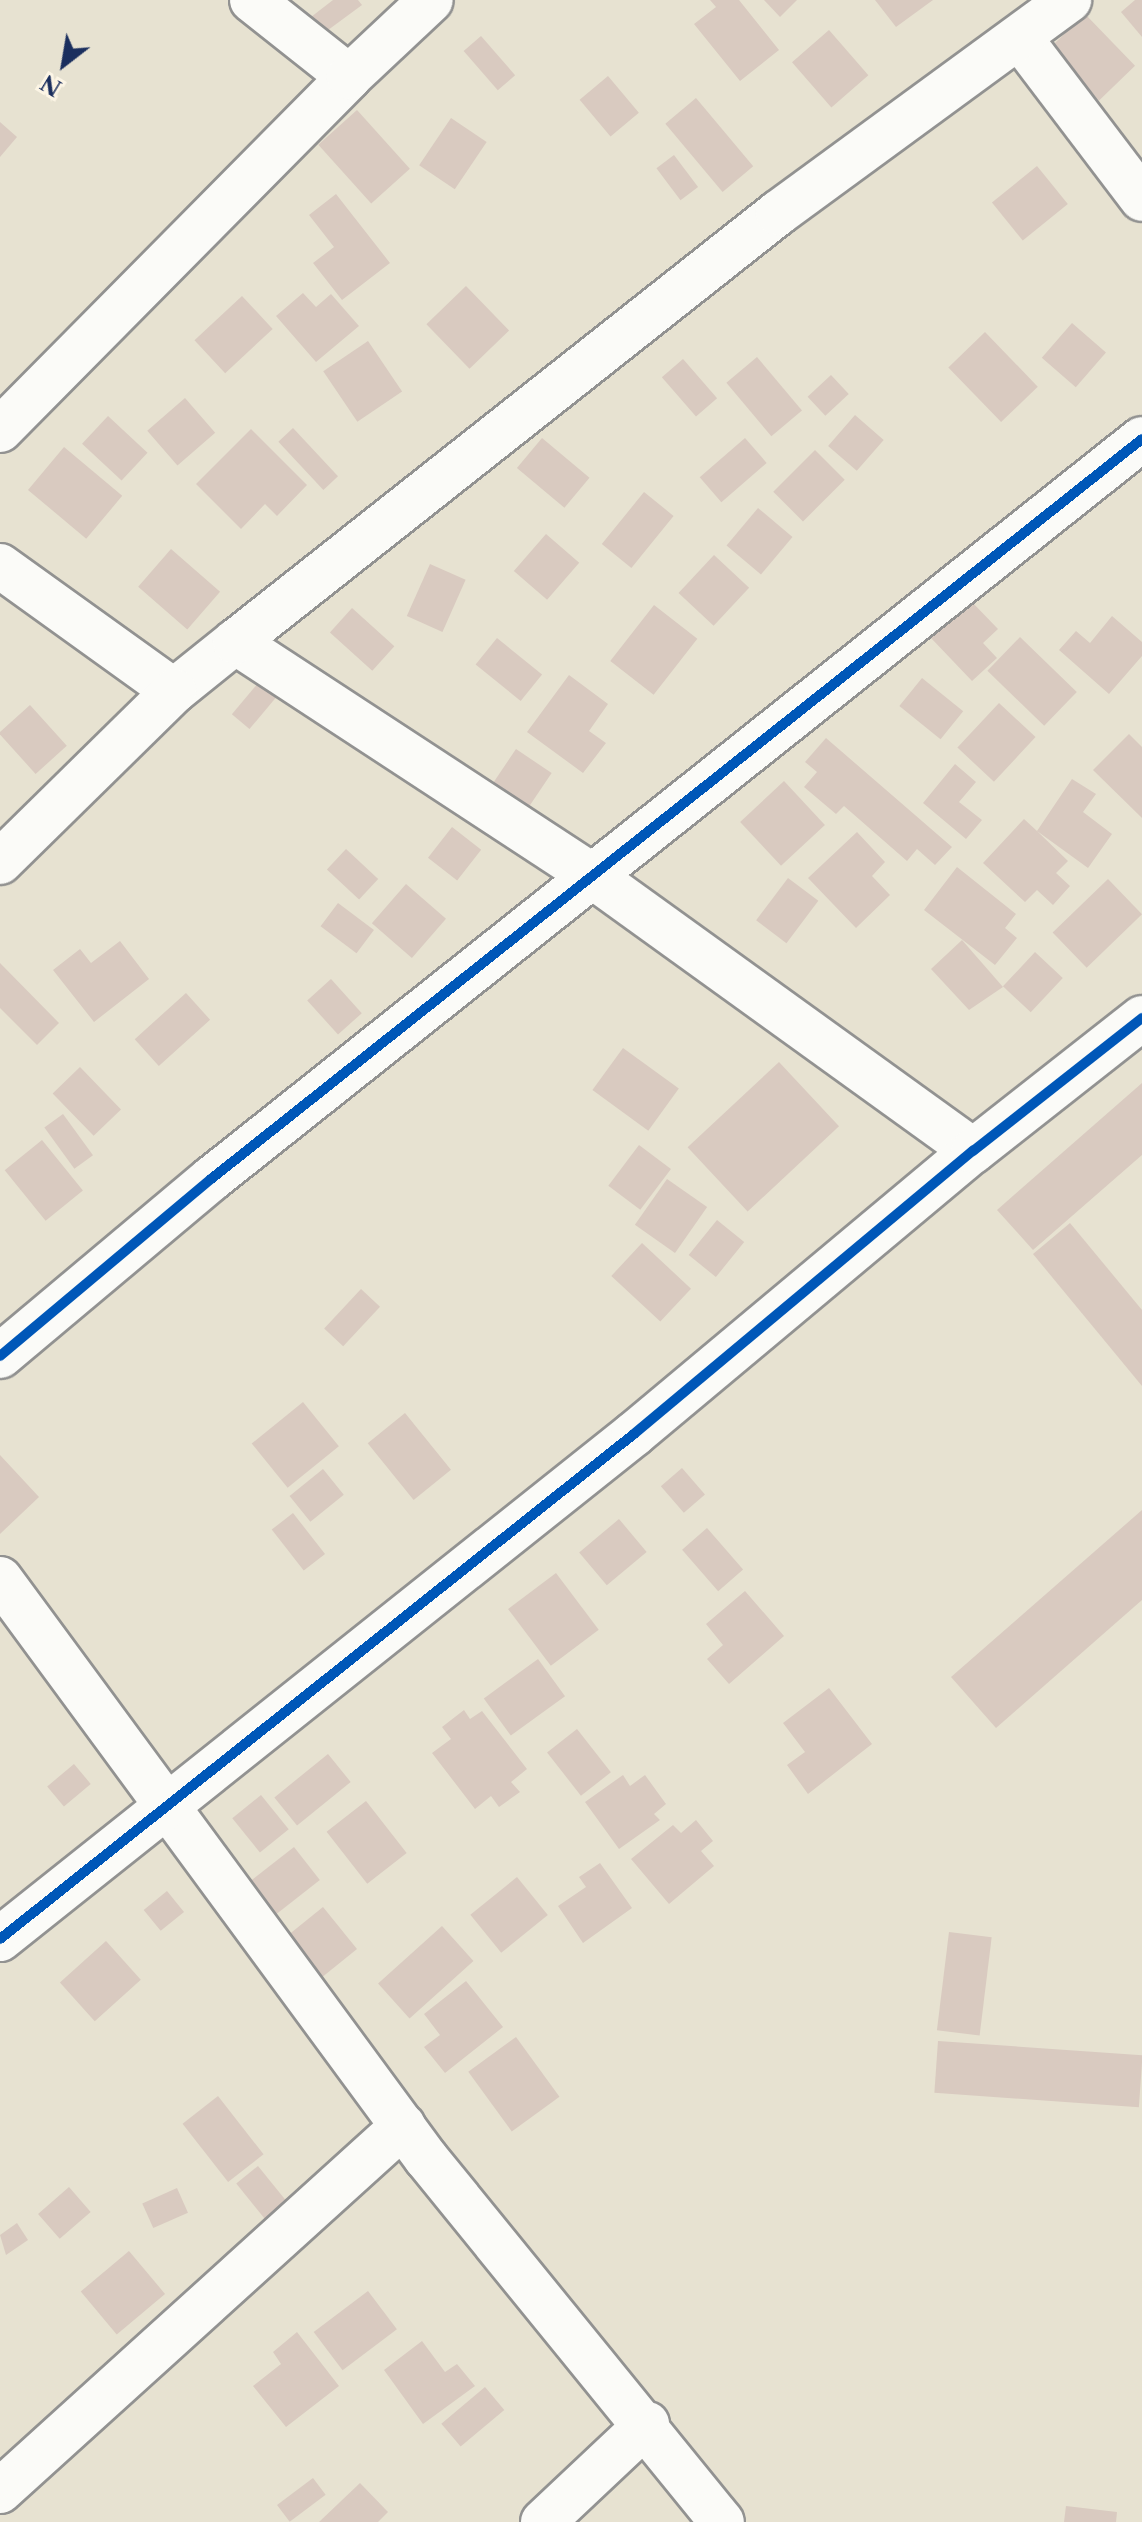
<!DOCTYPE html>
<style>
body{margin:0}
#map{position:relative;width:1142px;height:2522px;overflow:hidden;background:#e7e2d1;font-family:"Libre Caslon Text",serif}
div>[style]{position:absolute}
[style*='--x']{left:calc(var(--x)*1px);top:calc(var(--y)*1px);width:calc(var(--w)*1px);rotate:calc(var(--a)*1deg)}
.building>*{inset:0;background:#d9cac0;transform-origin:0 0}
.roads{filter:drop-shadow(2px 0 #929291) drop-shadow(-2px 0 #929291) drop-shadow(0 2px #929291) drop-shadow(0 -2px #929291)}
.minor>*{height:44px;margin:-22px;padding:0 22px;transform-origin:22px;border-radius:22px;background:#fbfbf8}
.cycleway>*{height:10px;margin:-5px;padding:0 5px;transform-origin:5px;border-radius:5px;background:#0057b8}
span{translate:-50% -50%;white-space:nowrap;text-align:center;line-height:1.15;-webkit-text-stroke:6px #fcf5e5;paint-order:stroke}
.north{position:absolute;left:24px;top:24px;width:80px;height:80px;-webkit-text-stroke:6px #fcf5e5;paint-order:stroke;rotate:211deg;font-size:22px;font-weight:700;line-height:32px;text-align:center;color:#1b2f5e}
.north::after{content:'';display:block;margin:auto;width:28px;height:36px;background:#1b2f5e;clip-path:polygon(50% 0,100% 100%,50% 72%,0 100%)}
</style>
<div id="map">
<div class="building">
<div style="clip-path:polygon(333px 0,358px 0,362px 5px,324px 33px,311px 17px)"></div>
<div style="clip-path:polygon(710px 0,739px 0,779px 50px,740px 81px,694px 24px,716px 7px)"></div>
<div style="clip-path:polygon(764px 0,797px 0,780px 17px)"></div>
<div style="clip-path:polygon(875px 0,933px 0,896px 27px)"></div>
<div style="clip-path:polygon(1135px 0,1142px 0,1142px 37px,1121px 12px)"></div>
<div style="left:1085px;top:14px;width:72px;height:50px;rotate:46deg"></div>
<div style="left:829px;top:30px;width:60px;height:49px;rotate:49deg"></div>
<div style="left:481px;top:36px;width:52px;height:23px;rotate:49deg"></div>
<div style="left:608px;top:76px;width:48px;height:37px;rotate:50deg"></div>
<div style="left:696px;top:98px;width:89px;height:40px;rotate:50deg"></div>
<div style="left:357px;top:110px;width:79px;height:52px;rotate:48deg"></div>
<div style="left:451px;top:118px;width:43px;height:57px;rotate:34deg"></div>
<div style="clip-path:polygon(0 122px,17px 137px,0 157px)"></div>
<div style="left:674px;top:155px;width:40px;height:22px;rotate:53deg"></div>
<div style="left:1037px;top:166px;width:49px;height:58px;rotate:51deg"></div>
<div style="clip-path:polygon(336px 194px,390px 263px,342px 300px,313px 263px,334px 247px,309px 215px)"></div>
<div style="left:466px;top:286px;width:62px;height:55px;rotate:46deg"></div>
<div style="clip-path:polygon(303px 293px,316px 307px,331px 294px,359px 326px,316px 362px,276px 316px)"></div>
<div style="left:242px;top:296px;width:45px;height:65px;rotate:47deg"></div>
<div style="left:1072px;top:323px;width:45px;height:46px;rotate:41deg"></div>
<div style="left:985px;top:332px;width:76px;height:51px;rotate:46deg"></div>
<div style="left:368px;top:341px;width:61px;height:54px;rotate:56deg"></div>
<div style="left:757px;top:357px;width:70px;height:40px;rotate:50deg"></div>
<div style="left:683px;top:359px;width:52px;height:28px;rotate:49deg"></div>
<div style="left:831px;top:375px;width:26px;height:32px;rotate:47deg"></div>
<div style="left:185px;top:398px;width:46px;height:50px;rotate:49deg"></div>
<div style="left:855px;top:415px;width:38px;height:41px;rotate:41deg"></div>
<div style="left:108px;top:416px;width:54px;height:38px;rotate:43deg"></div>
<div style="left:293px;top:428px;width:66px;height:20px;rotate:47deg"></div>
<div style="clip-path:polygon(251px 429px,307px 485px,277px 516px,265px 504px,241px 529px,196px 484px)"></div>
<div style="left:542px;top:438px;width:62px;height:39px;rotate:40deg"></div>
<div style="left:745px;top:438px;width:33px;height:60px;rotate:49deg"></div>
<div style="left:64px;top:447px;width:76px;height:56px;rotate:40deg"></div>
<div style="left:815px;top:450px;width:42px;height:59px;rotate:45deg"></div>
<div style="left:644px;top:492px;width:38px;height:67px;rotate:39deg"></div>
<div style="left:758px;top:508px;width:45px;height:49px;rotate:40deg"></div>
<div style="left:546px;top:534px;width:44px;height:49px;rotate:41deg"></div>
<div style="left:171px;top:549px;width:65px;height:50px;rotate:41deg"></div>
<div style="left:714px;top:555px;width:48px;height:52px;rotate:43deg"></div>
<div style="left:430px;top:564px;width:39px;height:57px;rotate:24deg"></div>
<div style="clip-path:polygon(970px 600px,998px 629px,983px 643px,997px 658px,972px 681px,931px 638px)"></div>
<div style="left:654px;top:605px;width:55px;height:71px;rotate:38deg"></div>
<div style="left:352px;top:608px;width:57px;height:33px;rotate:42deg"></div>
<div style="clip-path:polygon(1112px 616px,1142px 642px,1142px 656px,1109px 694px,1059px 650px,1076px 631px,1090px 643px)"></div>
<div style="left:1020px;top:637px;width:79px;height:47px;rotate:44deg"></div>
<div style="left:497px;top:638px;width:58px;height:34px;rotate:39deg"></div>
<div style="clip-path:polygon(569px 675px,608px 704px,589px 731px,606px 743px,583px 773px,527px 732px)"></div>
<div style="left:264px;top:676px;width:23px;height:50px;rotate:40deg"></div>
<div style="left:922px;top:678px;width:53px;height:36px;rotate:39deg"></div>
<div style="left:999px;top:703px;width:50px;height:61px;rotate:43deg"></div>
<div style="left:30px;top:705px;width:55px;height:42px;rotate:48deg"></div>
<div style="clip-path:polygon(1129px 734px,1142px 747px,1142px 818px,1093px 770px)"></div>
<div style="clip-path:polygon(826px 738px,952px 847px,935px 865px,917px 849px,907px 861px,844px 806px,836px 814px,804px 787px,817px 772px,805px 762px)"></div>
<div style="left:516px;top:749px;width:43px;height:53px;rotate:34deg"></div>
<div style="clip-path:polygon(955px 764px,976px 782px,959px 802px,982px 820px,966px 839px,923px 803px)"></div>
<div style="clip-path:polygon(1072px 779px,1096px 794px,1083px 812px,1112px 834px,1088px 868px,1037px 831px,1068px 861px,1056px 873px,1070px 886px,1053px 905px,1037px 890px,1025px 902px,983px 863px,1024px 819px,1037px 831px)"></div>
<div style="left:784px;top:781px;width:60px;height:60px;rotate:47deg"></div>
<div style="left:452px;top:827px;width:37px;height:39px;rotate:38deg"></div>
<div style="clip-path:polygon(857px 832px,885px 862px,872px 876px,890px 895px,856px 928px,808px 878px)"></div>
<div style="left:346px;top:849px;width:44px;height:28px;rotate:43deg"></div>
<div style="clip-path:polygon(957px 867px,1016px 914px,1005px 928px,1017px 938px,995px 965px,924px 910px)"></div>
<div style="left:788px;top:878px;width:38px;height:53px;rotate:37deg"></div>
<div style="left:1108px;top:879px;width:49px;height:77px;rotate:46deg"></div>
<div style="left:406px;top:884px;width:53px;height:52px;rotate:41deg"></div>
<div style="left:338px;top:903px;width:45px;height:29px;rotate:37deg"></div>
<div style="clip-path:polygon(962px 940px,1003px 987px,969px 1010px,931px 969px)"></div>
<div style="clip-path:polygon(120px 941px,149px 979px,94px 1022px,53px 970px,80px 949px,91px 963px)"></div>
<div style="left:1035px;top:952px;width:38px;height:47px;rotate:43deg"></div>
<div style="clip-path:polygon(0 963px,59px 1023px,37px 1045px,0 1008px)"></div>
<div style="left:331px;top:979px;width:46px;height:32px;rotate:48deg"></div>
<div style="left:186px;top:993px;width:36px;height:69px;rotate:48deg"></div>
<div style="left:623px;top:1048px;width:69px;height:52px;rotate:36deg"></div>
<div style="left:779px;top:1062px;width:88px;height:125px;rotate:47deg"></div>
<div style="left:80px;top:1067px;width:59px;height:38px;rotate:46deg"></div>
<div style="clip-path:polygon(1142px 1083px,1142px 1155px,1033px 1250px,997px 1210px)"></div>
<div style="left:63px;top:1114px;width:51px;height:23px;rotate:54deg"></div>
<div style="left:42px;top:1140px;width:65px;height:48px;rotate:51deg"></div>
<div style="left:639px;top:1145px;width:40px;height:51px;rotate:37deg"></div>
<div style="left:667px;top:1179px;width:49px;height:56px;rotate:35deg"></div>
<div style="left:717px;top:1220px;width:35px;height:45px;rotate:39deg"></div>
<div style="clip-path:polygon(1070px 1223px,1142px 1310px,1142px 1386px,1033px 1254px)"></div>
<div style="left:642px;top:1243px;width:67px;height:45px;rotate:43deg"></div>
<div style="left:361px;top:1289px;width:26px;height:54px;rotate:43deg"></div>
<div style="left:303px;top:1402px;width:57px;height:66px;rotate:51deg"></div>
<div style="left:405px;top:1413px;width:73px;height:48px;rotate:51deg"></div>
<div style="clip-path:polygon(0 1455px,39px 1497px,0 1534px)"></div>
<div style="left:682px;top:1468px;width:35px;height:28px;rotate:49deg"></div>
<div style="left:323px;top:1469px;width:33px;height:43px;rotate:51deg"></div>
<div style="clip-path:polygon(1142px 1510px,1142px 1600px,996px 1728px,951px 1677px)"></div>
<div style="left:293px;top:1513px;width:52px;height:27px;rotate:52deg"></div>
<div style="left:619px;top:1519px;width:43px;height:52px;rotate:50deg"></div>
<div style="left:707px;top:1528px;width:55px;height:33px;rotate:49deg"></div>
<div style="left:556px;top:1573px;width:71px;height:60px;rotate:53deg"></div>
<div style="clip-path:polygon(745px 1591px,784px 1636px,729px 1684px,707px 1659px,723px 1645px,706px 1624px)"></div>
<div style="left:538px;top:1659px;width:46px;height:67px;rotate:54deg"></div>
<div style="clip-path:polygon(829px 1688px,872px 1744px,808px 1794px,787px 1765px,805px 1752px,783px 1723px)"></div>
<div style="clip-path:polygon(464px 1710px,470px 1719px,482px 1711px,527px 1769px,511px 1782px,520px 1792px,499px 1807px,491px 1796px,475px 1809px,432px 1753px,451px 1739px,442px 1727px)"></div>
<div style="left:577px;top:1729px;width:55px;height:38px;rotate:52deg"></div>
<div style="left:328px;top:1754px;width:36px;height:69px;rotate:51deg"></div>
<div style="left:74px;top:1764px;width:26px;height:35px;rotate:50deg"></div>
<div style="clip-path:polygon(623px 1775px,630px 1786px,645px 1775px,666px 1804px,654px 1814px,660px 1820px,619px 1849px,585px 1802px)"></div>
<div style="left:261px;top:1795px;width:44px;height:37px;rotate:51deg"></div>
<div style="left:366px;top:1801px;width:66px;height:50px;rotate:52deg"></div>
<div style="clip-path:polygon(696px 1820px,713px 1841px,701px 1851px,714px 1866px,669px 1904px,631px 1859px,673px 1825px,681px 1833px)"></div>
<div style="left:294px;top:1847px;width:42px;height:68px;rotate:52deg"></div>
<div style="clip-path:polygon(600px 1863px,632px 1908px,583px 1943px,558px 1906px,586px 1887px,579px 1877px)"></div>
<div style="left:517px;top:1877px;width:49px;height:60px;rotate:51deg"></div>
<div style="left:167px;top:1891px;width:27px;height:30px;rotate:51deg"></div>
<div style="left:323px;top:1907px;width:54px;height:51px;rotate:51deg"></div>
<div style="left:442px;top:1926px;width:47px;height:86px;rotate:48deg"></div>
<div style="left:949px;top:1932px;width:43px;height:99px;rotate:7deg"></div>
<div style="left:106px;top:1941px;width:52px;height:62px;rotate:48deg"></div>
<div style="clip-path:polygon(466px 1981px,503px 2027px,445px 2073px,424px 2047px,440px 2035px,424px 2014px)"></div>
<div style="left:516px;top:2037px;width:74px;height:59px;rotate:54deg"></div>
<div style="left:938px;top:2041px;width:205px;height:52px;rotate:4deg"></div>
<div style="left:218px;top:2096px;width:74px;height:45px;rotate:52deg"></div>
<div style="left:258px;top:2166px;width:55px;height:28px;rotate:51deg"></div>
<div style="left:69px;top:2187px;width:33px;height:41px;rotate:49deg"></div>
<div style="left:177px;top:2188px;width:27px;height:38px;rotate:66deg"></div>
<div style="clip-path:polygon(17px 2223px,28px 2240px,6px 2255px,0 2235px)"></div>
<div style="left:129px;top:2251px;width:56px;height:63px;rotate:50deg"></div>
<div style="left:368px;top:2291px;width:48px;height:68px;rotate:53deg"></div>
<div style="clip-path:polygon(297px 2332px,339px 2386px,286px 2427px,253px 2386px,281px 2364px,273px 2352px)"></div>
<div style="clip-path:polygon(422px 2341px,445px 2372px,457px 2364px,475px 2386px,423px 2424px,384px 2370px)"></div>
<div style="left:485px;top:2387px;width:30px;height:57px;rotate:50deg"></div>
<div style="left:313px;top:2478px;width:21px;height:45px;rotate:53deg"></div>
<div style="clip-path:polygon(360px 2483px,388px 2512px,378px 2522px,319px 2522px)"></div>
<div style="clip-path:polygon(1066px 2506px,1117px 2512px,1116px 2522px,1064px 2522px)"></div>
</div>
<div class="roads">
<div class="minor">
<div style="--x:252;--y:0;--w:124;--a:38.4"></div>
<div style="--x:1020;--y:38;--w:202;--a:52.8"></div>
<div style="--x:0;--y:430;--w:496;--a:-45.3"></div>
<div style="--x:349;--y:77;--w:112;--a:-43.2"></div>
<div style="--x:0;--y:566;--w:214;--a:35.7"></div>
<div style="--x:174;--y:691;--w:78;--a:-38.8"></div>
<div style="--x:235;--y:642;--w:430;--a:33.2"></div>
<div style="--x:595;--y:878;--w:466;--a:35.8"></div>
<div style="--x:235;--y:642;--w:692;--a:-38.31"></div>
<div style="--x:778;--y:213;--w:361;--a:-36.2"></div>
<div style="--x:0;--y:862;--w:244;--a:-44.5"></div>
<div style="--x:0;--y:1356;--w:275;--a:-40"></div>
<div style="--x:211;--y:1179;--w:1189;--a:-38.48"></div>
<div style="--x:0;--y:1579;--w:719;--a:53.66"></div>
<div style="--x:426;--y:2158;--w:469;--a:50.9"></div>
<div style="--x:0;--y:1939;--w:811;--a:-38.54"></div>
<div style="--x:634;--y:1434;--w:442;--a:-39.9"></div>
<div style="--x:973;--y:1151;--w:215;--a:-38.2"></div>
<div style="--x:0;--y:2491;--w:544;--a:-42.17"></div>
<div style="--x:543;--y:2522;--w:143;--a:-43.3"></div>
</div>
</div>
<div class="cycleway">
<div style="--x:0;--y:1356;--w:275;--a:-40"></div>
<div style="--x:211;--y:1179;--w:1189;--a:-38.48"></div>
<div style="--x:0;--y:1939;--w:811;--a:-38.54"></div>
<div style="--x:634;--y:1434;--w:442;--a:-39.9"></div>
<div style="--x:973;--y:1151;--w:215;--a:-38.2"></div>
</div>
<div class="north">N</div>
</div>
